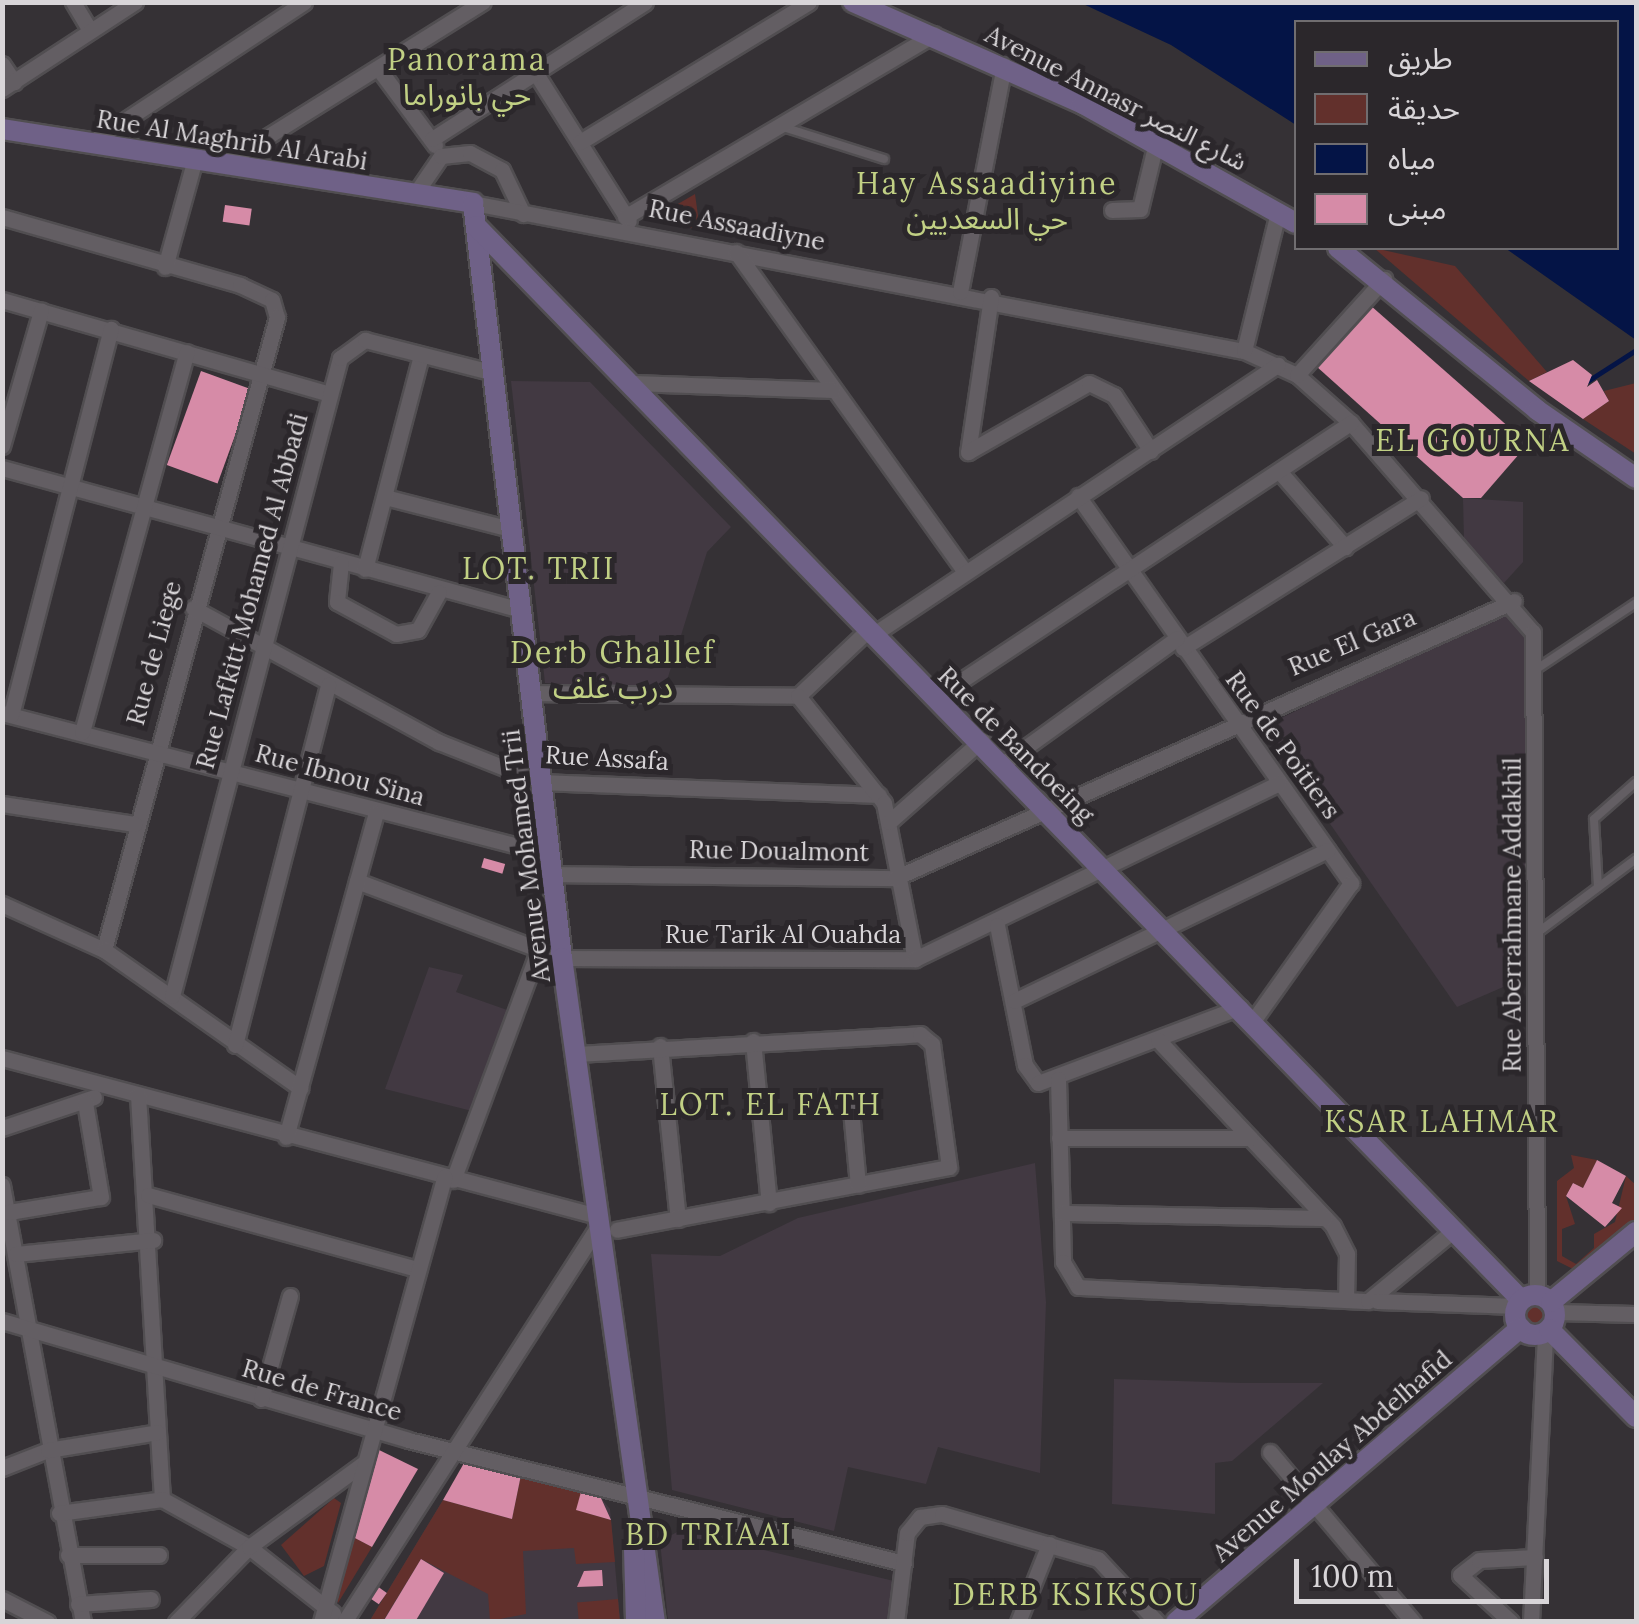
<!DOCTYPE html>
<meta charset="utf-8">
<style>
body{margin:0}
#map{position:relative;width:1639px;height:1624px;overflow:hidden;background:#353135;font-family:Lora,"Noto Sans Arabic",serif}
div>[style]{position:absolute}
[style*='--x']{left:calc(var(--x)*1px);top:calc(var(--y)*1px);width:calc(var(--w)*1px);rotate:calc(var(--a)*1deg)}
.built>*{inset:0;background:#423942}
.green>*{inset:0;background:#62302c;transform-origin:0 0}
.round{border-radius:50%}
.water>*{inset:0;background:#041446}
.stream>*{height:5px;margin:-2.5px;padding:0 2.5px;transform-origin:2.5px;border-radius:2.5px;background:#041446}
.building>*{inset:0;background:#d68ba7;transform-origin:0 0}
.roads{filter:drop-shadow(2px 0 #514e51) drop-shadow(-2px 0 #514e51) drop-shadow(0 2px #514e51) drop-shadow(0 -2px #514e51)}
.lane>*{height:8px;margin:-4px;padding:0 4px;transform-origin:4px;border-radius:4px;background:#635e63}
.street>*{height:15px;margin:-7.5px;padding:0 7.5px;transform-origin:7.5px;border-radius:7.5px;background:#635e63}
.secondary>*{height:20px;margin:-10px;padding:0 10px;transform-origin:10px;border-radius:10px;background:#6f6187}
.secondary>.ring{margin:-10px;padding:0;box-sizing:content-box;background:none;border:20px solid #6f6187;border-radius:50%}
span{translate:-50% -50%;white-space:nowrap;text-align:center;line-height:1.15;-webkit-text-stroke:10px #2b272b;paint-order:stroke}
.street-label{font-size:25px;color:#d8d5d8}
.quarter-label{font-size:30px;color:#c1d084;letter-spacing:2.5px}
.frame{position:absolute;inset:0;border:5px solid #d8d5d8;pointer-events:none}
.legend{position:absolute;left:1294px;top:20px;width:325px;height:230px;box-sizing:border-box;background:#2b272b;border:2px solid #706d70;margin:0;padding:12px 18px;list-style:none;font-size:30px;color:#d8d5d8}
.legend li{display:flex;align-items:center;gap:20px;height:50px}
.legend b{width:50px;border:2px solid #706d70}
.scale{position:absolute;left:1294px;top:1559px;width:255px;height:45px;box-sizing:border-box;border:5px solid #d8d5d8;border-top:0;padding-left:12px;font-size:30px;line-height:35px;white-space:nowrap;color:#d8d5d8;-webkit-text-stroke:8px #2b272b;paint-order:stroke}
</style>
<div id="map">
<div class="built">
<div style="clip-path:polygon(511px 381px,590px 382px,731px 527px,707px 552px,664px 690px,545px 683px)"></div>
<div style="clip-path:polygon(1463px 498px,1523px 502px,1523px 562px,1504px 583px,1464px 540px)"></div>
<div style="clip-path:polygon(1504px 610px,1527px 641px,1524px 978px,1457px 1007px,1263px 727px)"></div>
<div style="clip-path:polygon(429px 967px,463px 975px,456px 992px,510px 1011px,472px 1111px,385px 1089px)"></div>
<div style="clip-path:polygon(1035px 1163px,1046px 1302px,1040px 1473px,938px 1447px,926px 1484px,848px 1467px,834px 1531px,672px 1490px,651px 1254px,720px 1256px,798px 1218px)"></div>
<div style="clip-path:polygon(1114px 1379px,1242px 1383px,1323px 1383px,1232px 1461px,1215px 1463px,1215px 1514px,1112px 1504px)"></div>
<div style="clip-path:polygon(521px 1475px,601px 1498px,610px 1509px,620px 1621px,369px 1622px,443px 1500px,512px 1519px)"></div>
<div style="clip-path:polygon(681px 1530px,894px 1581px,894px 1621px,668px 1621px,660px 1541px)"></div>
</div>
<div class="green">
<div style="clip-path:polygon(695px 194px,700px 230px,657px 220px,659px 215px)"></div>
<div style="clip-path:polygon(1374px 248px,1455px 266px,1547px 372px,1529px 381px)"></div>
<div style="clip-path:polygon(1636px 383px,1636px 454px,1583px 419px,1609px 401px,1604px 391px)"></div>
<div style="clip-path:polygon(1571px 1155px,1597px 1160px,1583px 1188px,1573px 1183px,1566px 1196px,1575px 1224px,1562px 1229px,1562px 1256px,1576px 1264px,1594px 1248px,1594px 1234px,1615px 1222px,1626px 1176px,1636px 1185px,1636px 1224px,1577px 1271px,1557px 1261px,1557px 1181px,1574px 1168px)"></div>
<div class="round" style="left:1518px;top:1299px;width:32px;height:32px"></div>
<div style="clip-path:polygon(521px 1475px,581px 1492px,577px 1510px,611px 1520px,615px 1562px,576px 1564px,574px 1548px,523px 1551px,526px 1614px,490px 1621px,488px 1594px,421px 1559px,383px 1621px,369px 1622px,443px 1500px,512px 1519px)"></div>
<div style="clip-path:polygon(334px 1498px,341px 1503px,324px 1566px,304px 1576px,281px 1545px)"></div>
<div style="clip-path:polygon(351px 1536px,372px 1547px,338px 1603px,335px 1596px)"></div>
<div style="left:618px;top:1599px;width:22px;height:41px;rotate:85deg"></div>
</div>
<div class="water">
<div style="clip-path:polygon(1081px 3px,1636px 3px,1636px 340px,1505px 248px,1616px 248px,1616px 22px,1296px 22px,1296px 125px,1171px 45px)"></div>
</div>
<div class="stream">
<div style="--x:1586;--y:382;--w:59;--a:-32.6"></div>
</div>
<div class="building">
<div style="left:225px;top:205px;width:27px;height:17px;rotate:8deg"></div>
<div style="clip-path:polygon(1370px 305px,1519px 436px,1520px 453px,1481px 498px,1463px 498px,1316px 366px)"></div>
<div style="clip-path:polygon(1573px 360px,1592px 375px,1587px 387px,1597px 380px,1609px 401px,1583px 419px,1529px 381px)"></div>
<div style="left:201px;top:371px;width:54px;height:100px;rotate:20deg"></div>
<div style="left:484px;top:858px;width:22px;height:10px;rotate:16deg"></div>
<div style="clip-path:polygon(1597px 1160px,1626px 1176px,1612px 1203px,1622px 1208px,1605px 1227px,1566px 1196px,1573px 1183px,1583px 1188px)"></div>
<div style="clip-path:polygon(377px 1449px,418px 1469px,372px 1547px,351px 1536px)"></div>
<div style="clip-path:polygon(464px 1463px,521px 1475px,512px 1519px,443px 1500px)"></div>
<div style="clip-path:polygon(581px 1492px,601px 1498px,611px 1520px,576px 1510px)"></div>
<div style="clip-path:polygon(421px 1559px,444px 1573px,415px 1622px,383px 1622px)"></div>
<div style="clip-path:polygon(602px 1570px,603px 1586px,577px 1587px,584px 1571px)"></div>
<div style="left:377px;top:1586px;width:12px;height:14px;rotate:35deg"></div>
</div>
<div class="roads">
<div class="lane">
<div style="--x:783;--y:127;--w:106;--a:17.6"></div>
<div style="--x:1538;--y:668;--w:118;--a:-33.6"></div>
<div style="--x:1598;--y:887;--w:68;--a:-93.4"></div>
<div style="--x:1594;--y:819;--w:56;--a:-41.4"></div>
<div style="--x:1537;--y:933;--w:124;--a:-36.8"></div>
</div>
<div class="street">
<div style="--x:73;--y:2;--w:33;--a:59"></div>
<div style="--x:2;--y:64;--w:22;--a:56"></div>
<div style="--x:378;--y:68;--w:96;--a:53.5"></div>
<div style="--x:535;--y:72;--w:176;--a:57.8"></div>
<div style="--x:2;--y:89;--w:159;--a:-33.2"></div>
<div style="--x:432;--y:139;--w:253;--a:-32.7"></div>
<div style="--x:92;--y:142;--w:254;--a:-33.4"></div>
<div style="--x:580;--y:142;--w:268;--a:-31.4"></div>
<div style="--x:225;--y:163;--w:304;--a:-32"></div>
<div style="--x:415;--y:194;--w:46;--a:-55.6"></div>
<div style="--x:441;--y:156;--w:29;--a:-6"></div>
<div style="--x:470;--y:153;--w:36;--a:28"></div>
<div style="--x:502;--y:170;--w:49;--a:64.5"></div>
<div style="--x:473;--y:203;--w:785;--a:10.87"></div>
<div style="--x:1244;--y:351;--w:58;--a:24.4"></div>
<div style="--x:1297;--y:375;--w:72;--a:41.6"></div>
<div style="--x:1351;--y:423;--w:277;--a:49"></div>
<div style="--x:1533;--y:632;--w:662;--a:89.65"></div>
<div style="--x:1112;--y:210;--w:28;--a:-2"></div>
<div style="--x:1140;--y:209;--w:68;--a:-76.4"></div>
<div style="--x:2;--y:217;--w:248;--a:15.9"></div>
<div style="--x:240;--y:285;--w:35;--a:25"></div>
<div style="--x:272;--y:300;--w:18;--a:74"></div>
<div style="--x:277;--y:317;--w:656;--a:105.29"></div>
<div style="--x:625;--y:217;--w:359;--a:-30.6"></div>
<div style="--x:736;--y:252;--w:392;--a:54.4"></div>
<div style="--x:165;--y:267;--w:112;--a:-74.5"></div>
<div style="--x:960;--y:292;--w:231;--a:-79"></div>
<div style="--x:991;--y:297;--w:157;--a:98.4"></div>
<div style="--x:968;--y:452;--w:139;--a:-29.7"></div>
<div style="--x:1089;--y:383;--w:28;--a:26"></div>
<div style="--x:1114;--y:395;--w:67;--a:56.5"></div>
<div style="--x:2;--y:300;--w:341;--a:16"></div>
<div style="--x:1244;--y:351;--w:142;--a:-76.2"></div>
<div style="--x:1297;--y:375;--w:130;--a:-47.8"></div>
<div style="--x:633;--y:383;--w:200;--a:2"></div>
<div style="--x:2;--y:446;--w:141;--a:-73.9"></div>
<div style="--x:2;--y:468;--w:538;--a:15.3"></div>
<div style="--x:1279;--y:471;--w:101;--a:49"></div>
<div style="--x:1078;--y:496;--w:474;--a:54.8"></div>
<div style="--x:1351;--y:883;--w:169;--a:125.4"></div>
<div style="--x:385;--y:497;--w:130;--a:14.3"></div>
<div style="--x:341;--y:563;--w:39;--a:96"></div>
<div style="--x:337;--y:602;--w:67;--a:28.5"></div>
<div style="--x:396;--y:634;--w:22;--a:-10"></div>
<div style="--x:418;--y:630;--w:43;--a:-61.1"></div>
<div style="--x:365;--y:569;--w:220;--a:-75.3"></div>
<div style="--x:193;--y:608;--w:280;--a:28.6"></div>
<div style="--x:439;--y:742;--w:109;--a:21.6"></div>
<div style="--x:540;--y:782;--w:339;--a:2.2"></div>
<div style="--x:871;--y:636;--w:489;--a:-33.7"></div>
<div style="--x:1183;--y:648;--w:281;--a:-32.2"></div>
<div style="--x:533;--y:693;--w:265;--a:0.6"></div>
<div style="--x:798;--y:696;--w:93;--a:-43.3"></div>
<div style="--x:798;--y:696;--w:137;--a:51.2"></div>
<div style="--x:884;--y:803;--w:159;--a:78.8"></div>
<div style="--x:935;--y:698;--w:499;--a:-33.5"></div>
<div style="--x:2;--y:713;--w:565;--a:14.45"></div>
<div style="--x:11;--y:715;--w:399;--a:-75.5"></div>
<div style="--x:82;--y:732;--w:394;--a:-74.6"></div>
<div style="--x:1004;--y:763;--w:213;--a:-35.8"></div>
<div style="--x:2;--y:804;--w:134;--a:8.6"></div>
<div style="--x:889;--y:822;--w:124;--a:-41.4"></div>
<div style="--x:553;--y:874;--w:342;--a:0.7"></div>
<div style="--x:895;--y:878;--w:678;--a:-24.11"></div>
<div style="--x:357;--y:881;--w:219;--a:20.6"></div>
<div style="--x:562;--y:958;--w:353;--a:0.2"></div>
<div style="--x:915;--y:959;--w:404;--a:-25.8"></div>
<div style="--x:2;--y:904;--w:112;--a:24.3"></div>
<div style="--x:104;--y:950;--w:240;--a:35.1"></div>
<div style="--x:997;--y:925;--w:143;--a:78.7"></div>
<div style="--x:1025;--y:1065;--w:22;--a:54"></div>
<div style="--x:1038;--y:1083;--w:216;--a:-20.6"></div>
<div style="--x:172;--y:996;--w:660;--a:-75.25"></div>
<div style="--x:340;--y:358;--w:31;--a:-36"></div>
<div style="--x:365;--y:340;--w:130;--a:14.3"></div>
<div style="--x:1014;--y:1001;--w:348;--a:-25.7"></div>
<div style="--x:1158;--y:1040;--w:255;--a:46.7"></div>
<div style="--x:1333;--y:1226;--w:31;--a:63"></div>
<div style="--x:1347;--y:1254;--w:46;--a:91.2"></div>
<div style="--x:753;--y:1041;--w:163;--a:84.4"></div>
<div style="--x:235;--y:1045;--w:372;--a:-75.5"></div>
<div style="--x:660;--y:1046;--w:174;--a:84.1"></div>
<div style="--x:577;--y:1054;--w:344;--a:-3.3"></div>
<div style="--x:920;--y:1034;--w:16;--a:40"></div>
<div style="--x:932;--y:1044;--w:124;--a:82.1"></div>
<div style="--x:949;--y:1167;--w:338;--a:169.3"></div>
<div style="--x:2;--y:1058;--w:617;--a:14.85"></div>
<div style="--x:1058;--y:1079;--w:183;--a:88.4"></div>
<div style="--x:1063;--y:1262;--w:29;--a:59"></div>
<div style="--x:1078;--y:1287;--w:290;--a:2.8"></div>
<div style="--x:1368;--y:1301;--w:112;--a:-39.5"></div>
<div style="--x:138;--y:1095;--w:405;--a:86.6"></div>
<div style="--x:850;--y:1099;--w:86;--a:84.7"></div>
<div style="--x:2;--y:1128;--w:97;--a:-18.6"></div>
<div style="--x:286;--y:1137;--w:336;--a:-74.5"></div>
<div style="--x:1059;--y:1138;--w:191;--a:0"></div>
<div style="--x:453;--y:1180;--w:244;--a:-69.6"></div>
<div style="--x:2;--y:1185;--w:444;--a:79.5"></div>
<div style="--x:148;--y:1195;--w:278;--a:15.4"></div>
<div style="--x:9;--y:1212;--w:93;--a:-9.3"></div>
<div style="--x:101;--y:1197;--w:96;--a:-99.6"></div>
<div style="--x:1062;--y:1213;--w:263;--a:1.1"></div>
<div style="--x:16;--y:1254;--w:138;--a:-5.8"></div>
<div style="--x:1377;--y:1301;--w:139;--a:2.1"></div>
<div style="--x:1555;--y:1312;--w:81;--a:1.4"></div>
<div style="--x:2;--y:1321;--w:423;--a:16.3"></div>
<div style="--x:408;--y:1440;--w:511;--a:13.93"></div>
<div style="--x:261;--y:1399;--w:107;--a:-74.3"></div>
<div style="--x:1270;--y:1452;--w:222;--a:49.9"></div>
<div style="--x:2;--y:1468;--w:49;--a:-21.4"></div>
<div style="--x:48;--y:1450;--w:111;--a:-9.3"></div>
<div style="--x:59;--y:1513;--w:104;--a:-7.7"></div>
<div style="--x:162;--y:1499;--w:99;--a:28.9"></div>
<div style="--x:249;--y:1547;--w:107;--a:38.2"></div>
<div style="--x:68;--y:1555;--w:91;--a:0"></div>
<div style="--x:2;--y:1599;--w:51;--a:27.1"></div>
<div style="--x:78;--y:1604;--w:73;--a:-3.9"></div>
<div style="--x:176;--y:1622;--w:105;--a:-45.8"></div>
<div style="--x:249;--y:1547;--w:144;--a:-36.2"></div>
<div style="--x:321;--y:1622;--w:462;--a:-74.5"></div>
<div style="--x:344;--y:1622;--w:473;--a:-57.3"></div>
<div style="--x:896;--y:1622;--w:90;--a:-83"></div>
<div style="--x:907;--y:1533;--w:21;--a:-51"></div>
<div style="--x:920;--y:1517;--w:22;--a:-8"></div>
<div style="--x:942;--y:1514;--w:162;--a:16.1"></div>
<div style="--x:1098;--y:1559;--w:86;--a:46.9"></div>
<div style="--x:1018;--y:1622;--w:84;--a:-68.3"></div>
<div style="--x:1511;--y:1622;--w:69;--a:-137.3"></div>
<div style="--x:1460;--y:1575;--w:24;--a:-38"></div>
<div style="--x:1479;--y:1560;--w:56;--a:-3.1"></div>
<div style="--x:1531;--y:1622;--w:290;--a:-87.2"></div>
</div>
<div class="secondary">
<div style="--x:853;--y:2;--w:252;--a:23.9"></div>
<div style="--x:1083;--y:104;--w:244;--a:29.2"></div>
<div style="--x:2;--y:129;--w:477;--a:8.9"></div>
<div style="--x:473;--y:203;--w:760;--a:83.28"></div>
<div style="--x:562;--y:958;--w:670;--a:82.03"></div>
<div style="--x:476;--y:226;--w:1498;--a:45.78"></div>
<div style="--x:1338;--y:248;--w:257;--a:39.1"></div>
<div style="--x:1537;--y:410;--w:120;--a:34.5"></div>
<div class="ring" style="left:1515px;top:1295px;width:20px;height:20px"></div>
<div style="--x:1551;--y:1302;--w:110;--a:-39.5"></div>
<div style="--x:1549;--y:1329;--w:124;--a:45.3"></div>
<div style="--x:634;--y:1549;--w:73;--a:88.4"></div>
<div style="--x:1176;--y:1622;--w:453;--a:-40.5"></div>
</div>
</div>
<div class="street-label">
<span style="left:1116px;top:98px;rotate:27deg">Avenue Annasr شارع النصر</span>
<span style="left:232px;top:140px;rotate:9deg">Rue Al Maghrib Al Arabi</span>
<span style="left:737px;top:225px;rotate:11deg">Rue Assaadiyne</span>
<span style="left:252px;top:591px;rotate:-75deg">Rue Lafkitt Mohamed Al Abbadi</span>
<span style="left:1352px;top:642px;rotate:-23deg">Rue El Gara</span>
<span style="left:154px;top:653px;rotate:-75deg">Rue de Liege</span>
<span style="left:1016px;top:745px;rotate:45deg">Rue de Bandoeing</span>
<span style="left:1283px;top:745px;rotate:54deg">Rue de Poitiers</span>
<span style="left:607px;top:758px;rotate:3deg">Rue Assafa</span>
<span style="left:340px;top:775px;rotate:15deg">Rue Ibnou Sina</span>
<span style="left:779px;top:851px;rotate:1deg">Rue Doualmont</span>
<span style="left:526px;top:856px;rotate:-97deg">Avenue Mohamed Trii</span>
<span style="left:1512px;top:915px;rotate:-90deg">Rue Aberrahmane Addakhil</span>
<span style="left:783px;top:934px">Rue Tarik Al Ouahda</span>
<span style="left:322px;top:1390px;rotate:16deg">Rue de France</span>
<span style="left:1332px;top:1456px;rotate:-41deg">Avenue Moulay Abdelhafid</span>
</div>
<div class="quarter-label">
<span style="left:467px;top:76px">Panorama<br>حي بانوراما</span>
<span style="left:987px;top:200px">Hay Assaadiyine<br>حي السعديين</span>
<span style="left:1473px;top:440px">EL GOURNA</span>
<span style="left:539px;top:568px">LOT. TRII</span>
<span style="left:613px;top:669px">Derb Ghallef<br>درب غلف</span>
<span style="left:771px;top:1104px">LOT. EL FATH</span>
<span style="left:1442px;top:1121px">KSAR LAHMAR</span>
<span style="left:709px;top:1534px">BD TRIAAI</span>
<span style="left:1076px;top:1594px">DERB KSIKSOU</span>
</div>
<div class="frame"></div>
<ul class="legend">
<li><b style="height:12px;background:#6f6187"></b>طريق</li>
<li><b style="height:28px;background:#62302c"></b>حديقة</li>
<li><b style="height:28px;background:#041446"></b>مياه</li>
<li><b style="height:28px;background:#d68ba7"></b>مبنى</li>
</ul>
<div class="scale">100 m</div>
</div>
